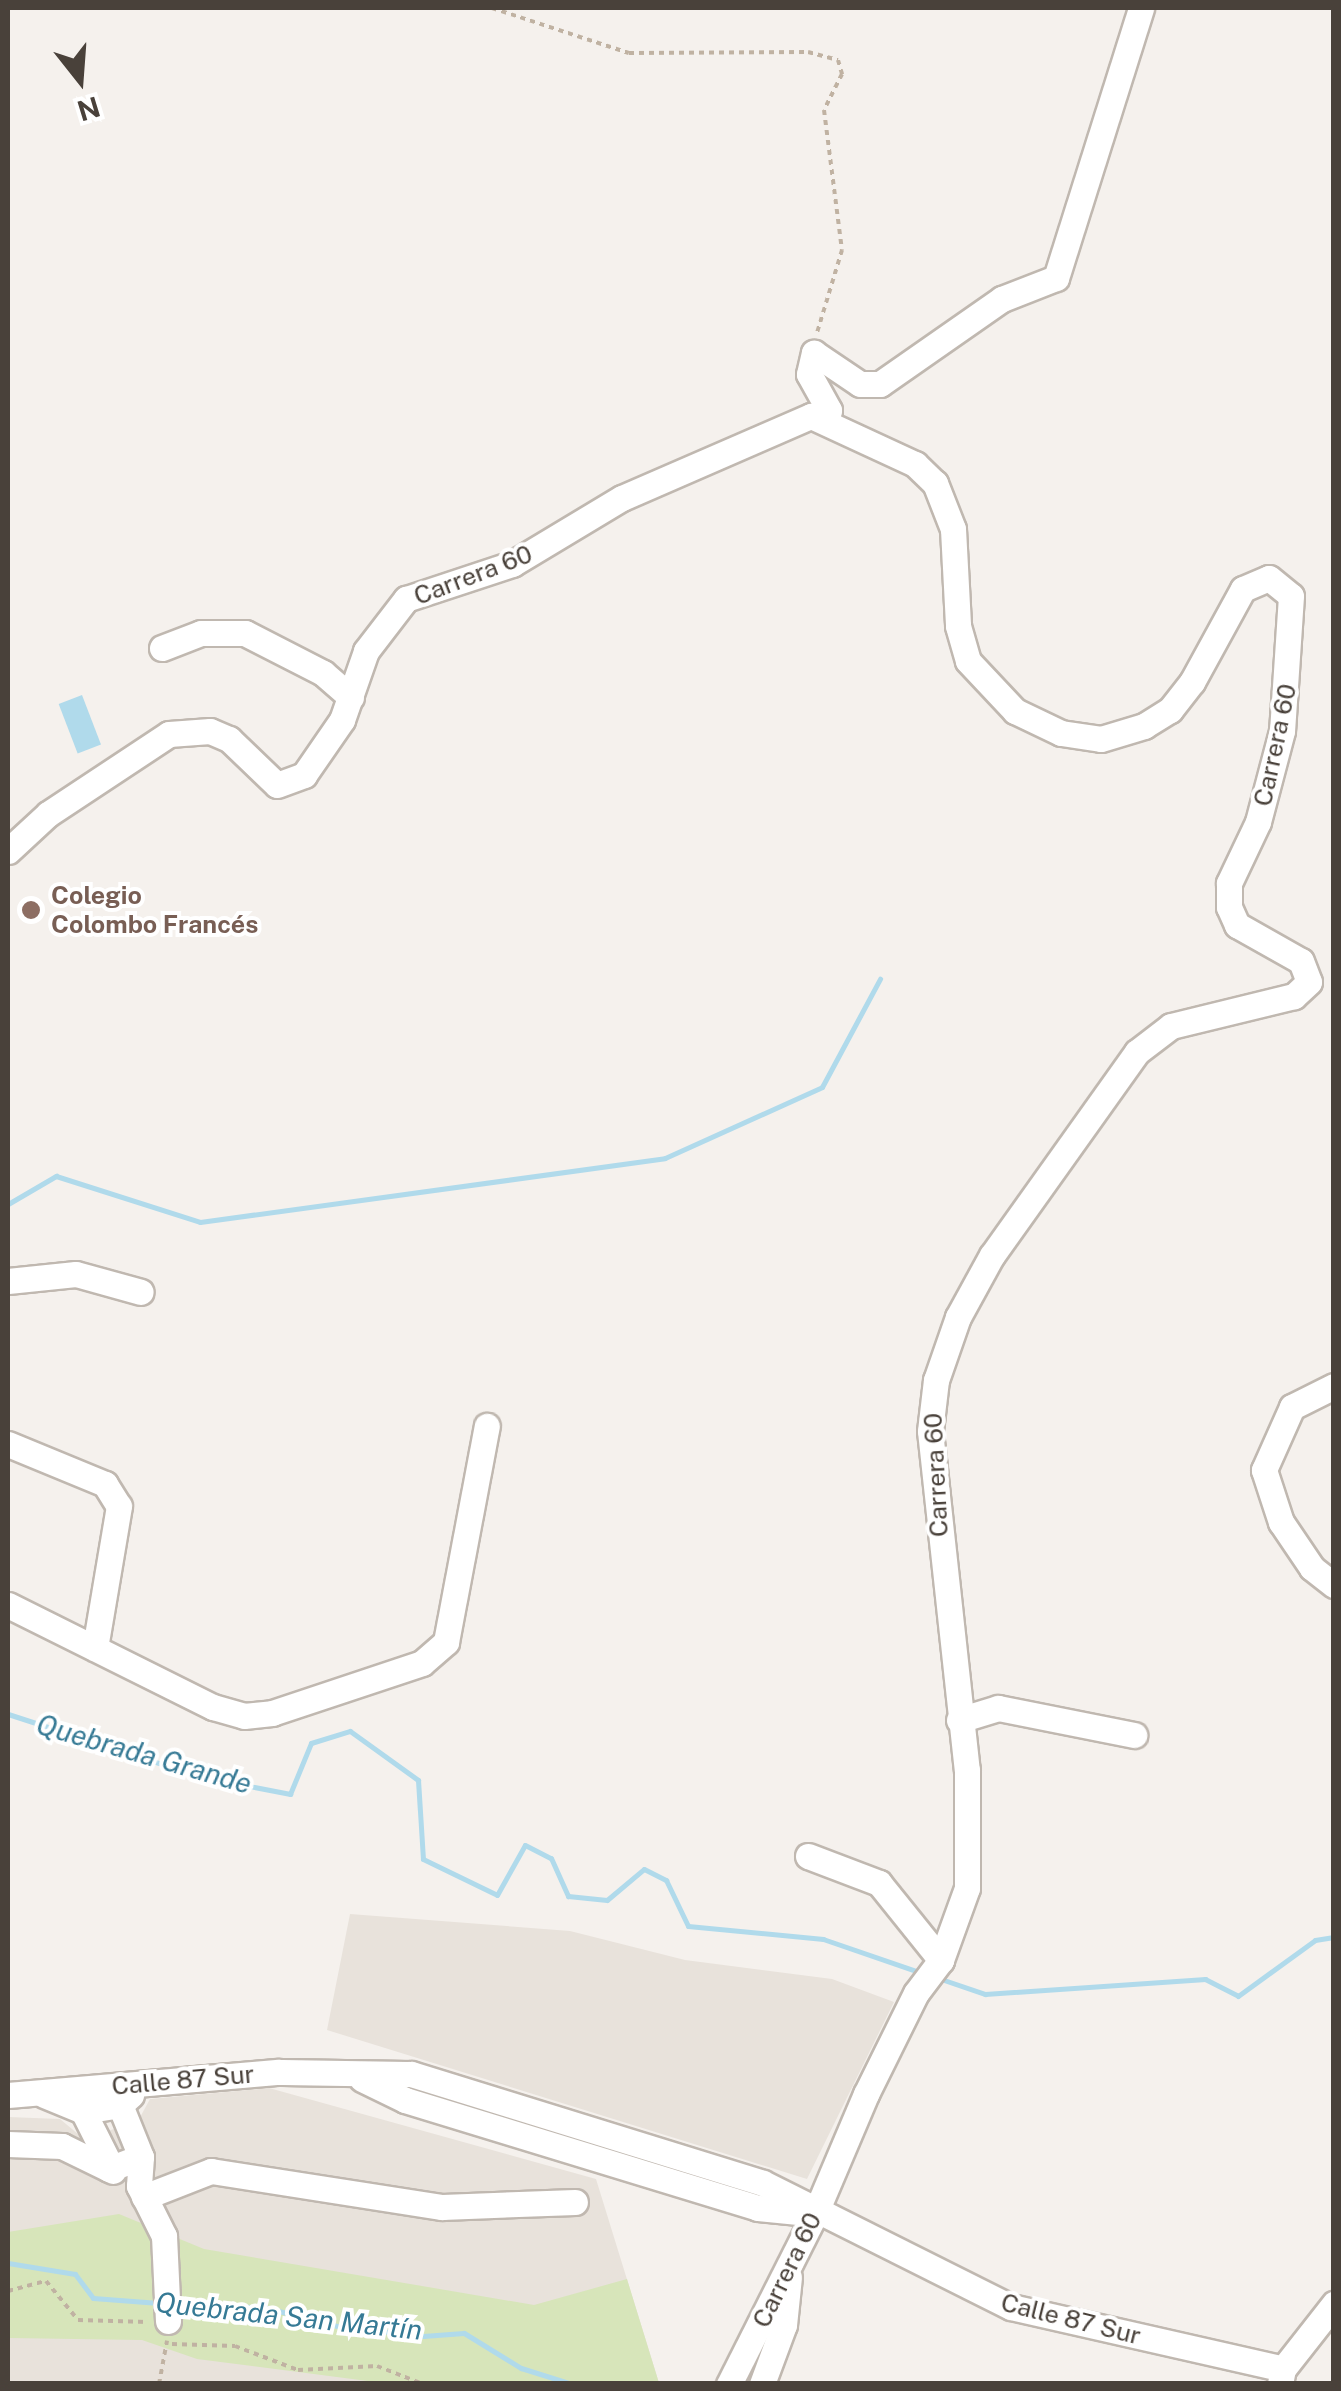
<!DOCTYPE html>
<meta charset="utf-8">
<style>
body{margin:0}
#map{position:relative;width:1341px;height:2391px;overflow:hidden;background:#f5f1ed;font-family:"Public Sans",sans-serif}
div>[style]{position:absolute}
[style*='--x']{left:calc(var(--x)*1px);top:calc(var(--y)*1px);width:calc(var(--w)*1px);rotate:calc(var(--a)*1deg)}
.residential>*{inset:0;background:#e8e2db}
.green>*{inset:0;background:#d7e5ba}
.water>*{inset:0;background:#b0daeb;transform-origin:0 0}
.stream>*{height:5px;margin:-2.5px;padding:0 2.5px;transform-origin:2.5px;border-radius:2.5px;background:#b0daeb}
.path>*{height:4px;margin-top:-2px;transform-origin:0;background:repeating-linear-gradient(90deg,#c0b2a2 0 5px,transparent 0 10px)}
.roads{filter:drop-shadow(2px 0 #c0b8b0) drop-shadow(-2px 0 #c0b8b0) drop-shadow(0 2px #c0b8b0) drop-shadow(0 -2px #c0b8b0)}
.minor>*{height:25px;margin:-12.5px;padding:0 12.5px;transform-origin:12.5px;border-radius:12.5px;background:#fff}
.dots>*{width:28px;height:28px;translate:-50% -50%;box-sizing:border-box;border:5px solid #fff;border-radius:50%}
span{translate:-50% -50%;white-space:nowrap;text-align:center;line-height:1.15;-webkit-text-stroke:8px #fff;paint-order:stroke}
.street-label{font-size:25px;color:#49413a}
.education-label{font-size:25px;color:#785e54;font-weight:700}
.left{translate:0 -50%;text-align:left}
.water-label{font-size:28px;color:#367a95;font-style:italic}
.frame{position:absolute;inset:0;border:10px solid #49413a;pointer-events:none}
.north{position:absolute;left:30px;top:30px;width:100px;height:100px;-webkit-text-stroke:8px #fff;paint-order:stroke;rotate:163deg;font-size:28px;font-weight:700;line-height:40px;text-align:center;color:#49413a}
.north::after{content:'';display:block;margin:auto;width:35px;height:45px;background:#49413a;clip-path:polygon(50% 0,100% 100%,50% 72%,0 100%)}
</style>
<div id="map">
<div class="residential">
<div style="clip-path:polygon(350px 1914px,570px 1931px,685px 1960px,832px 1979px,894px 2002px,807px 2179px,327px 2030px)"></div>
<div style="clip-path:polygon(269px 2088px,596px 2179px,659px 2383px,8px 2384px,8px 2117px,60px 2119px,84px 2139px,138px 2121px,150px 2099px)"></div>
</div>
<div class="green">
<div style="clip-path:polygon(119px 2214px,204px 2249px,534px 2305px,627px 2279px,659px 2383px,383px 2383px,197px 2359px,142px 2340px,8px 2338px,8px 2232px)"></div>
</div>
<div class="water">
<div style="left:82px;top:695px;width:53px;height:25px;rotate:69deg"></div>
</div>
<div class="stream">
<div style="--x:8;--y:1204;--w:56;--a:-30.3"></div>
<div style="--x:56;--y:1176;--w:151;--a:17.7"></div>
<div style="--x:200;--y:1222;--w:469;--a:-7.8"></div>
<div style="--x:665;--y:1158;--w:172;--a:-24.3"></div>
<div style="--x:822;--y:1087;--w:123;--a:-61.8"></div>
<div style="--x:8;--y:1714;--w:204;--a:18"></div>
<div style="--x:202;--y:1777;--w:90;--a:10.9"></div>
<div style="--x:290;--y:1794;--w:55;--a:-67.6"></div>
<div style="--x:311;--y:1743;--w:41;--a:-17.1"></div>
<div style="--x:350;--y:1731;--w:84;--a:35.8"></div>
<div style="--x:418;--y:1780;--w:79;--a:86.4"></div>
<div style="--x:423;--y:1859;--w:82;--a:25.9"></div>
<div style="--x:497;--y:1895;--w:57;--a:-60.8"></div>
<div style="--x:525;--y:1845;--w:29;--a:27"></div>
<div style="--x:551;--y:1858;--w:42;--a:65.9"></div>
<div style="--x:568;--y:1896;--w:39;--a:6"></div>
<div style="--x:607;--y:1900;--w:48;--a:-40"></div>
<div style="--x:644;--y:1869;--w:25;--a:27"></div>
<div style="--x:666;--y:1880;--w:51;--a:64.4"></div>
<div style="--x:688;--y:1926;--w:136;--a:5.5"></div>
<div style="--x:823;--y:1939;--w:105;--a:19"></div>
<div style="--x:938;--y:1978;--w:50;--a:18.8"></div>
<div style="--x:985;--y:1994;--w:221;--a:-3.9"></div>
<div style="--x:1205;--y:1979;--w:37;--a:27"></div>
<div style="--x:1238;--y:1996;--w:95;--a:-36"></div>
<div style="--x:1315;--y:1940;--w:19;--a:-9"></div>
<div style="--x:8;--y:2263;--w:68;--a:9.3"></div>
<div style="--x:75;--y:2274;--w:30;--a:53"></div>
<div style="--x:93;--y:2298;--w:66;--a:4.3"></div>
<div style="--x:175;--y:2303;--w:92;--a:3.1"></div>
<div style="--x:267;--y:2308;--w:72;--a:14.4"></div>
<div style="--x:337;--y:2326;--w:87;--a:6.6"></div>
<div style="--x:423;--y:2336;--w:41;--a:-4.2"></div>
<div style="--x:464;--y:2333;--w:67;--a:31.6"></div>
<div style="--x:521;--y:2368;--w:53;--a:17.4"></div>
</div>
<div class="path">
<div style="--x:492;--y:8;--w:144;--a:18.2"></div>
<div style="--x:629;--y:53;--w:179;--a:-0.3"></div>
<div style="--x:808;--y:52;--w:31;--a:15"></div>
<div style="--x:838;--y:60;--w:15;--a:74"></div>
<div style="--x:842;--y:74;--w:40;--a:116.6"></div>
<div style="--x:824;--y:110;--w:141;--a:82.7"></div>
<div style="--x:842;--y:250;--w:87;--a:106.8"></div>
<div style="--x:8;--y:2291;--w:39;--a:-15"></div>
<div style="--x:46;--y:2281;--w:50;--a:50.6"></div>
<div style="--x:78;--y:2320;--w:70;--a:1.6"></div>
<div style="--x:172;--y:2344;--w:63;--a:1.8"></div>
<div style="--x:235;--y:2346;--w:67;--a:20.9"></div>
<div style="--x:298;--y:2370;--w:79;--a:-2.9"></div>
<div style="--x:377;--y:2366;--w:49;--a:21.4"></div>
<div style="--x:159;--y:2384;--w:44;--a:-79.5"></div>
</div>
<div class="roads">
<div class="minor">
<div style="--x:827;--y:421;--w:11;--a:-80"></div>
<div style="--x:829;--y:410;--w:41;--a:-119.1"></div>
<div style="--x:809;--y:374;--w:22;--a:-77"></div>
<div style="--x:814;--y:353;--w:55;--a:34"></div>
<div style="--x:860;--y:384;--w:20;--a:0"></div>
<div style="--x:880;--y:384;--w:149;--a:-34.9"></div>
<div style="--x:1002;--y:299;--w:58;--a:-21.3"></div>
<div style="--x:1056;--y:278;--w:283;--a:-72.5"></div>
<div style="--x:162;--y:648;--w:42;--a:-21"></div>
<div style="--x:201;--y:633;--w:44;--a:0"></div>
<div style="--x:245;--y:633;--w:88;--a:27.1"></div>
<div style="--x:323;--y:673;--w:37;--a:41"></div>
<div style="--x:8;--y:851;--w:54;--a:-42.8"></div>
<div style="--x:48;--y:814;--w:145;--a:-33.5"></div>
<div style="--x:169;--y:734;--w:41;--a:-4.2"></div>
<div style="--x:210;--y:731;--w:21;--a:23"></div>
<div style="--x:229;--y:739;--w:66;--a:43.8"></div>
<div style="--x:277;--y:785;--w:29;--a:-20"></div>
<div style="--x:304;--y:775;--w:67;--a:-55.4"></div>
<div style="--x:342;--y:720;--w:73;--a:-70.8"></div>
<div style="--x:366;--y:651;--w:66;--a:-52.4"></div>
<div style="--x:406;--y:599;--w:112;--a:-18.3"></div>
<div style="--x:512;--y:564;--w:128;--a:-31"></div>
<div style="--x:622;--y:498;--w:206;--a:-23.5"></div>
<div style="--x:811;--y:416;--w:115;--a:24.8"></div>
<div style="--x:915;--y:464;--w:28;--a:44"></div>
<div style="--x:935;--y:483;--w:49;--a:68.6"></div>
<div style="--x:953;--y:529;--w:97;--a:87"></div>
<div style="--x:958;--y:626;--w:36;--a:74"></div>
<div style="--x:968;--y:661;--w:69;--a:46.8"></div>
<div style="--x:1015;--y:711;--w:51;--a:25.6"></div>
<div style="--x:1061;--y:733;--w:40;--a:8.5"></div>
<div style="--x:1101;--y:739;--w:45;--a:-16.8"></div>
<div style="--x:1144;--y:726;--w:31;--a:-32"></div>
<div style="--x:1170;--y:710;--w:36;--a:-52"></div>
<div style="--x:1192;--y:682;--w:106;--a:-61.3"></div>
<div style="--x:1243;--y:589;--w:28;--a:-23"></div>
<div style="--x:1269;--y:578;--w:28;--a:39"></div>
<div style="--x:1291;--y:596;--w:135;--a:93.8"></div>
<div style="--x:1282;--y:731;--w:94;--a:104.8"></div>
<div style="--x:1258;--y:822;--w:68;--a:115.4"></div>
<div style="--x:1229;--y:883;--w:24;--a:90"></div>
<div style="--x:1229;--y:907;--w:20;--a:66"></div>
<div style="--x:1237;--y:925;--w:73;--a:29.4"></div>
<div style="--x:1301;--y:961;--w:22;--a:69"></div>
<div style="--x:1309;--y:982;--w:21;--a:137"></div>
<div style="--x:1294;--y:996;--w:127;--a:166.3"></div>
<div style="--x:1171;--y:1026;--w:43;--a:142.6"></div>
<div style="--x:1137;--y:1052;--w:249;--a:125.5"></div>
<div style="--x:992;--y:1255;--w:71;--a:118.7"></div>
<div style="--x:958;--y:1317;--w:67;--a:109.2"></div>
<div style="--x:936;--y:1380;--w:51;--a:96.7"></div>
<div style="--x:930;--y:1431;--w:341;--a:83.8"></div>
<div style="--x:967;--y:1770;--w:118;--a:90"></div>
<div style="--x:967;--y:1888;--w:77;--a:109.9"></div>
<div style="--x:941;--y:1960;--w:41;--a:127.1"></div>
<div style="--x:916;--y:1993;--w:113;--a:116.3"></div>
<div style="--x:866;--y:2094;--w:130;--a:113"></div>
<div style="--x:815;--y:2214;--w:191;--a:116.8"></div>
<div style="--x:8;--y:1281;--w:68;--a:-5.9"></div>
<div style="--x:76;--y:1274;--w:67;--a:15.5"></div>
<div style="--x:1334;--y:1386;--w:47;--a:153.4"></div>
<div style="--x:1292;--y:1407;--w:69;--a:114"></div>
<div style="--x:1264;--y:1470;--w:55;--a:71.9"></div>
<div style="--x:1281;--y:1522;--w:55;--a:56"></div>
<div style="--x:1312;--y:1568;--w:28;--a:38"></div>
<div style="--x:8;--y:1444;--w:105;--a:22.4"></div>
<div style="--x:105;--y:1484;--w:26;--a:58"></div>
<div style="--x:119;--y:1506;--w:144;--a:99.6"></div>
<div style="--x:8;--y:1605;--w:229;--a:26.5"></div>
<div style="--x:213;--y:1707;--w:32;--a:16"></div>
<div style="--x:244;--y:1716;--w:28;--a:-6"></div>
<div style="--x:272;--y:1713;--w:158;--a:-18.4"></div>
<div style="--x:422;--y:1663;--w:32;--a:-41"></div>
<div style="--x:446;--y:1642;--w:220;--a:-79.3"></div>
<div style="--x:959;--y:1720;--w:41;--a:-17.1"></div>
<div style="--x:998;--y:1708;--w:139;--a:11.2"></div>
<div style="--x:808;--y:1856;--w:76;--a:20.8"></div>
<div style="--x:879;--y:1883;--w:99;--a:51.2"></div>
<div style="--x:362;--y:2079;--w:48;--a:26"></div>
<div style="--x:405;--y:2100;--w:369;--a:17"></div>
<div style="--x:758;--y:2208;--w:48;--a:5.9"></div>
<div style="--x:8;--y:2095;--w:272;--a:-4.9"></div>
<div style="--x:279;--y:2072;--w:132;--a:0.9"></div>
<div style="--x:411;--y:2074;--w:368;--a:17.2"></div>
<div style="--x:763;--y:2183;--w:277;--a:26.6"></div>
<div style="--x:1011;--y:2307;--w:279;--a:12.8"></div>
<div style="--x:44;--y:2095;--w:42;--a:22.3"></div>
<div style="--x:83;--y:2111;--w:37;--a:-9"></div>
<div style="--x:120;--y:2105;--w:15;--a:-42"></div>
<div style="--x:120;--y:2105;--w:56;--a:68"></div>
<div style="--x:141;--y:2157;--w:29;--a:94"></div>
<div style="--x:139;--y:2186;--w:56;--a:63.4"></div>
<div style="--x:164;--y:2236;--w:85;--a:87.3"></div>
<div style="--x:83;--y:2111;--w:67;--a:63.4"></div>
<div style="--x:8;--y:2144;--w:54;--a:2.1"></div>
<div style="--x:62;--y:2146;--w:52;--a:26.1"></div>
<div style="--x:109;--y:2169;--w:34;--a:-21"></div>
<div style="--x:144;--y:2197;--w:72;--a:-21.2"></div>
<div style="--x:211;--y:2171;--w:234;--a:8.9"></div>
<div style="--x:442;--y:2207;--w:133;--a:-2.2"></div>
<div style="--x:762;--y:2384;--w:63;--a:-69.6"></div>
<div style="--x:784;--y:2325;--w:48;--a:-84.1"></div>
<div style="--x:1280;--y:2384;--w:15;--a:-79"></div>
<div style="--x:1283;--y:2369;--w:83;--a:-51.9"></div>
</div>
</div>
<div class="dots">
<div style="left:31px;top:910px;background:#8d6e63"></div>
</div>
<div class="street-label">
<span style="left:473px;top:575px;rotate:-21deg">Carrera 60</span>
<span style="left:1275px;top:745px;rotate:-78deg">Carrera 60</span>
<span style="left:936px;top:1475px;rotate:-93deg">Carrera 60</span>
<span style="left:183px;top:2080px;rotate:-5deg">Calle 87 Sur</span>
<span style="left:787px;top:2270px;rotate:-64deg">Carrera 60</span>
<span style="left:1071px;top:2319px;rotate:14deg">Calle 87 Sur</span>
</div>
<div class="education-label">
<span class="left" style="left:51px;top:910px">Colegio<br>Colombo Francés</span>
</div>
<div class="water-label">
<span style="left:144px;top:1754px;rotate:16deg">Quebrada Grande</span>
<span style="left:289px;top:2316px;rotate:6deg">Quebrada San Martín</span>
</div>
<div class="frame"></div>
<div class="north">N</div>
</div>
